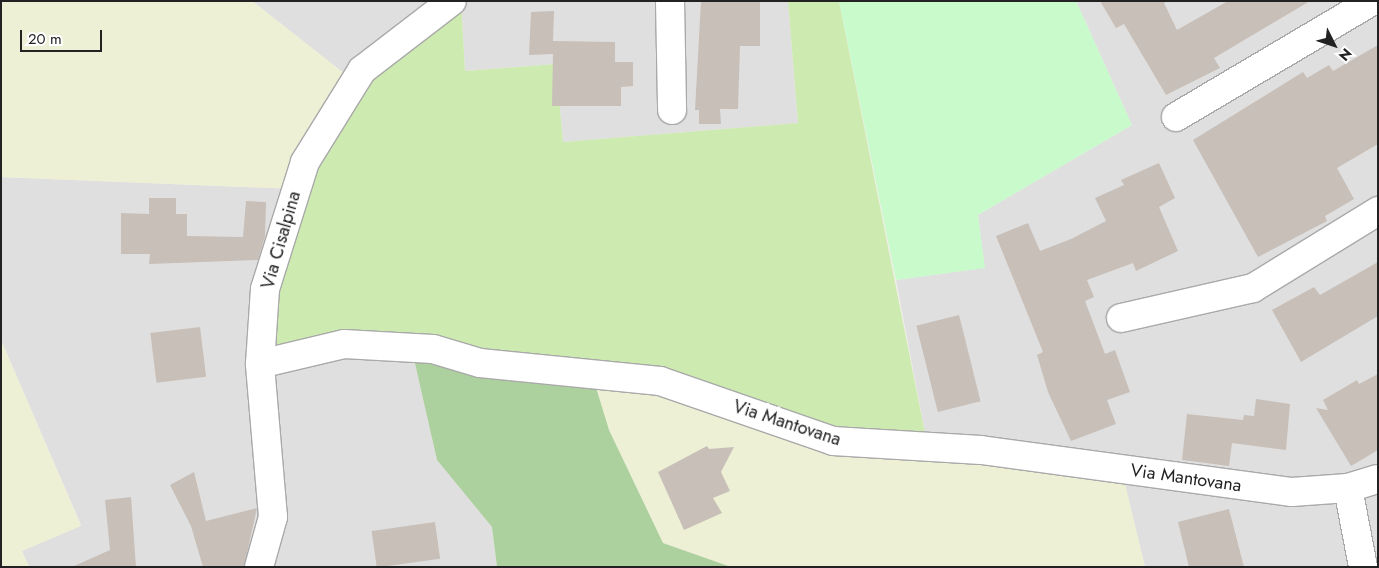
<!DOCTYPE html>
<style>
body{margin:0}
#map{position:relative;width:1379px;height:568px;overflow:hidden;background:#f2efe9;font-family:Jost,sans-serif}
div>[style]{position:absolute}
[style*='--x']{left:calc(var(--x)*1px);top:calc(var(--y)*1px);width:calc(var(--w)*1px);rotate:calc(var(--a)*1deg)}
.residential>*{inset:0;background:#e0dfdf}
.farmland>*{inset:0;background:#eef0d5}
.grass>*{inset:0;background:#cdebb0}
.forest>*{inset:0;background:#add19e}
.park>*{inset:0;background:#c8facc}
.building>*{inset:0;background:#c7bfb8;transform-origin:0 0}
.roads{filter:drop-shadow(1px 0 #a9a9a9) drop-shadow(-1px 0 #a9a9a9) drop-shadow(0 1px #a9a9a9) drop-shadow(0 -1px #a9a9a9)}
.minor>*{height:28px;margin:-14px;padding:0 14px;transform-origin:14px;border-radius:14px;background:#fff}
span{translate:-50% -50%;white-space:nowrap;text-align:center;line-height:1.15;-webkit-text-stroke:4.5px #fff;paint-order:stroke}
.street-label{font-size:18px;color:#222}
.frame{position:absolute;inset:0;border:2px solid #222;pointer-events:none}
.north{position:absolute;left:1309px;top:20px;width:50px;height:50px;-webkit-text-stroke:4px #fff;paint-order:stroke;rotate:131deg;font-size:14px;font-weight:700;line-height:20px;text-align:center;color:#222}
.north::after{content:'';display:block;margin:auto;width:18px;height:22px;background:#222;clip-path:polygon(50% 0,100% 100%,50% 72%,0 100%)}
.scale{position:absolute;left:20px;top:30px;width:82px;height:22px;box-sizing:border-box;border:2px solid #222;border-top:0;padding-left:6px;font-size:15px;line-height:18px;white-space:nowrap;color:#222;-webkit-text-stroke:4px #fff;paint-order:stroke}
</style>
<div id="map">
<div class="residential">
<div style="clip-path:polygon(252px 1px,448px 1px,355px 82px)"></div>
<div style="clip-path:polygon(461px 1px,788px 1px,798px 123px,563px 142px,556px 64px,465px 71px)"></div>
<div style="clip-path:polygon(1076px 1px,1378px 1px,1378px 567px,1145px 567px,1121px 471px,927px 443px,896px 280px,984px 268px,978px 215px,1132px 125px)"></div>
<div style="clip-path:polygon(1px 177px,295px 189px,411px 346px,437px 460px,492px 527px,497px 567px,29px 567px,22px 551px,81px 525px,1px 340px)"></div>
</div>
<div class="farmland">
<div style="clip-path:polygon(1px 1px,252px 1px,355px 82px,295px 189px,1px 177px)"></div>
<div style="clip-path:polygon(1px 340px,81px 526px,22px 551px,29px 567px,1px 567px)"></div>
<div style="clip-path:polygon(591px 371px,835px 437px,1122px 471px,1145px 567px,731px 567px,663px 543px,609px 430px)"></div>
</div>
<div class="grass">
<div style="clip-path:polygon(461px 1px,465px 71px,556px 64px,563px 142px,798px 123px,788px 1px,839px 1px,927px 443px,835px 437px,661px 377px,434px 347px,257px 366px,295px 189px,355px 82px)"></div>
</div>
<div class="forest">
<div style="clip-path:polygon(411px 346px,591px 371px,609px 430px,663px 543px,731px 567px,497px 567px,492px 527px,437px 460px)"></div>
</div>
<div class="park">
<div style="clip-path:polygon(839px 1px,1076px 1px,1132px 125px,978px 215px,985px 268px,896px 280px)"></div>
</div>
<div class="building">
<div style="clip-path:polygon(701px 1px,760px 1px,760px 46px,740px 46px,738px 109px,720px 109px,721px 124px,699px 124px,699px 110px,695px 110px)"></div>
<div style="clip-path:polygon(1100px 1px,1167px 1px,1164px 3px,1177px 30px,1228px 1px,1310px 1px,1214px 58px,1220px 68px,1166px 95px,1124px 24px,1116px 28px)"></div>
<div style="clip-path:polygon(554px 11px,553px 41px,615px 42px,615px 62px,633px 62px,633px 86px,621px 87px,621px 106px,552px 106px,553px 54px,529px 55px,531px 12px)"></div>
<div style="clip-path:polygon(1378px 45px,1378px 144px,1337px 168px,1354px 199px,1325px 216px,1327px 221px,1258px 257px,1193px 140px,1303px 72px,1307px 78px,1329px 65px,1333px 71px)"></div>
<div style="clip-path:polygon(1159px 163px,1175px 198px,1159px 207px,1178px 251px,1136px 271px,1133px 263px,1087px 280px,1094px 297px,1085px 301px,1105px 354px,1115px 350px,1130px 392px,1107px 400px,1116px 424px,1071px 441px,1048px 392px,1037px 355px,1043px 352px,996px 236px,1028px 223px,1040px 251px,1071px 239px,1106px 221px,1095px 198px,1124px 185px,1121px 180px)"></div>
<div style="clip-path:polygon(149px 198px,176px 198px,176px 214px,187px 214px,187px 236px,243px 237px,246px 201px,266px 202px,265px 236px,258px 260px,149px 264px,150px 254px,121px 254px,121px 213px,149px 214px)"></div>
<div style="clip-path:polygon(1378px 262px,1378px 316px,1301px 362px,1272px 310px,1314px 287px,1320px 295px)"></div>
<div style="left:959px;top:315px;width:89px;height:44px;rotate:76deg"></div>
<div style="left:200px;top:327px;width:50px;height:50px;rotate:83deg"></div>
<div style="clip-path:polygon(1378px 374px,1378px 450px,1351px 466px,1316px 408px,1328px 410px,1323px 400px,1357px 380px,1359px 384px)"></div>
<div style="clip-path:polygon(1256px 399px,1290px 404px,1286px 450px,1232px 443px,1229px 466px,1182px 460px,1187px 414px,1243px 420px,1244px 415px,1254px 416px)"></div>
<div style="clip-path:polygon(707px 446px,709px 449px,734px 447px,721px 472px,730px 491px,713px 498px,722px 513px,684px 530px,658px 472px)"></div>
<div style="clip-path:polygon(194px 472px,206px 521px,257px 508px,244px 567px,203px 567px,191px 526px,170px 485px)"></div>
<div style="clip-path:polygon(131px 497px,136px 567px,72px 567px,110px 550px,105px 500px)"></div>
<div style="clip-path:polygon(1229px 509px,1244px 567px,1189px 567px,1178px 522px)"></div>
<div style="left:435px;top:522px;width:37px;height:64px;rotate:82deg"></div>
</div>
<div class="roads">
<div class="minor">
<div style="--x:670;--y:1;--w:109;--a:88.9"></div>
<div style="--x:1176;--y:117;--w:228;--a:-30.6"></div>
<div style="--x:1121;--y:318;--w:135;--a:-12.8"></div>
<div style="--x:1253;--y:288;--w:147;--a:-31.6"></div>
<div style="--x:260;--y:364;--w:86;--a:-13.4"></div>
<div style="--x:344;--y:344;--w:89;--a:3.2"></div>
<div style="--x:433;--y:349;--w:49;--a:16.6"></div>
<div style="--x:480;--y:363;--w:181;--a:5.7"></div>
<div style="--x:660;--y:381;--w:183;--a:19.1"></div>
<div style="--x:833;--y:441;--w:148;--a:3.5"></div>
<div style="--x:981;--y:450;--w:314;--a:7.7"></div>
<div style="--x:1292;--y:492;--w:56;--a:-4.1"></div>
<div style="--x:1348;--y:488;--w:31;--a:-17"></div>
<div style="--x:1348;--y:488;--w:80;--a:79.2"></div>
<div style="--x:259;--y:567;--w:52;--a:-74.4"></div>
<div style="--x:273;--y:517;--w:154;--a:-94.9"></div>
<div style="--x:260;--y:364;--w:75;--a:-86.2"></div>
<div style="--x:265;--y:289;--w:133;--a:-72.5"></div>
<div style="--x:305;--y:162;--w:108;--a:-58.2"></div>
<div style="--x:362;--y:70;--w:113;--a:-37.5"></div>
</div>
</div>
<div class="street-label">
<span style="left:281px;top:240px;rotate:-74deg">Via Cisalpina</span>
<span style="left:787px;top:423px;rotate:18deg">Via Mantovana</span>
<span style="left:1186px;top:478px;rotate:8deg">Via Mantovana</span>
</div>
<div class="frame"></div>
<div class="north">N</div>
<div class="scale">20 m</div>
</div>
